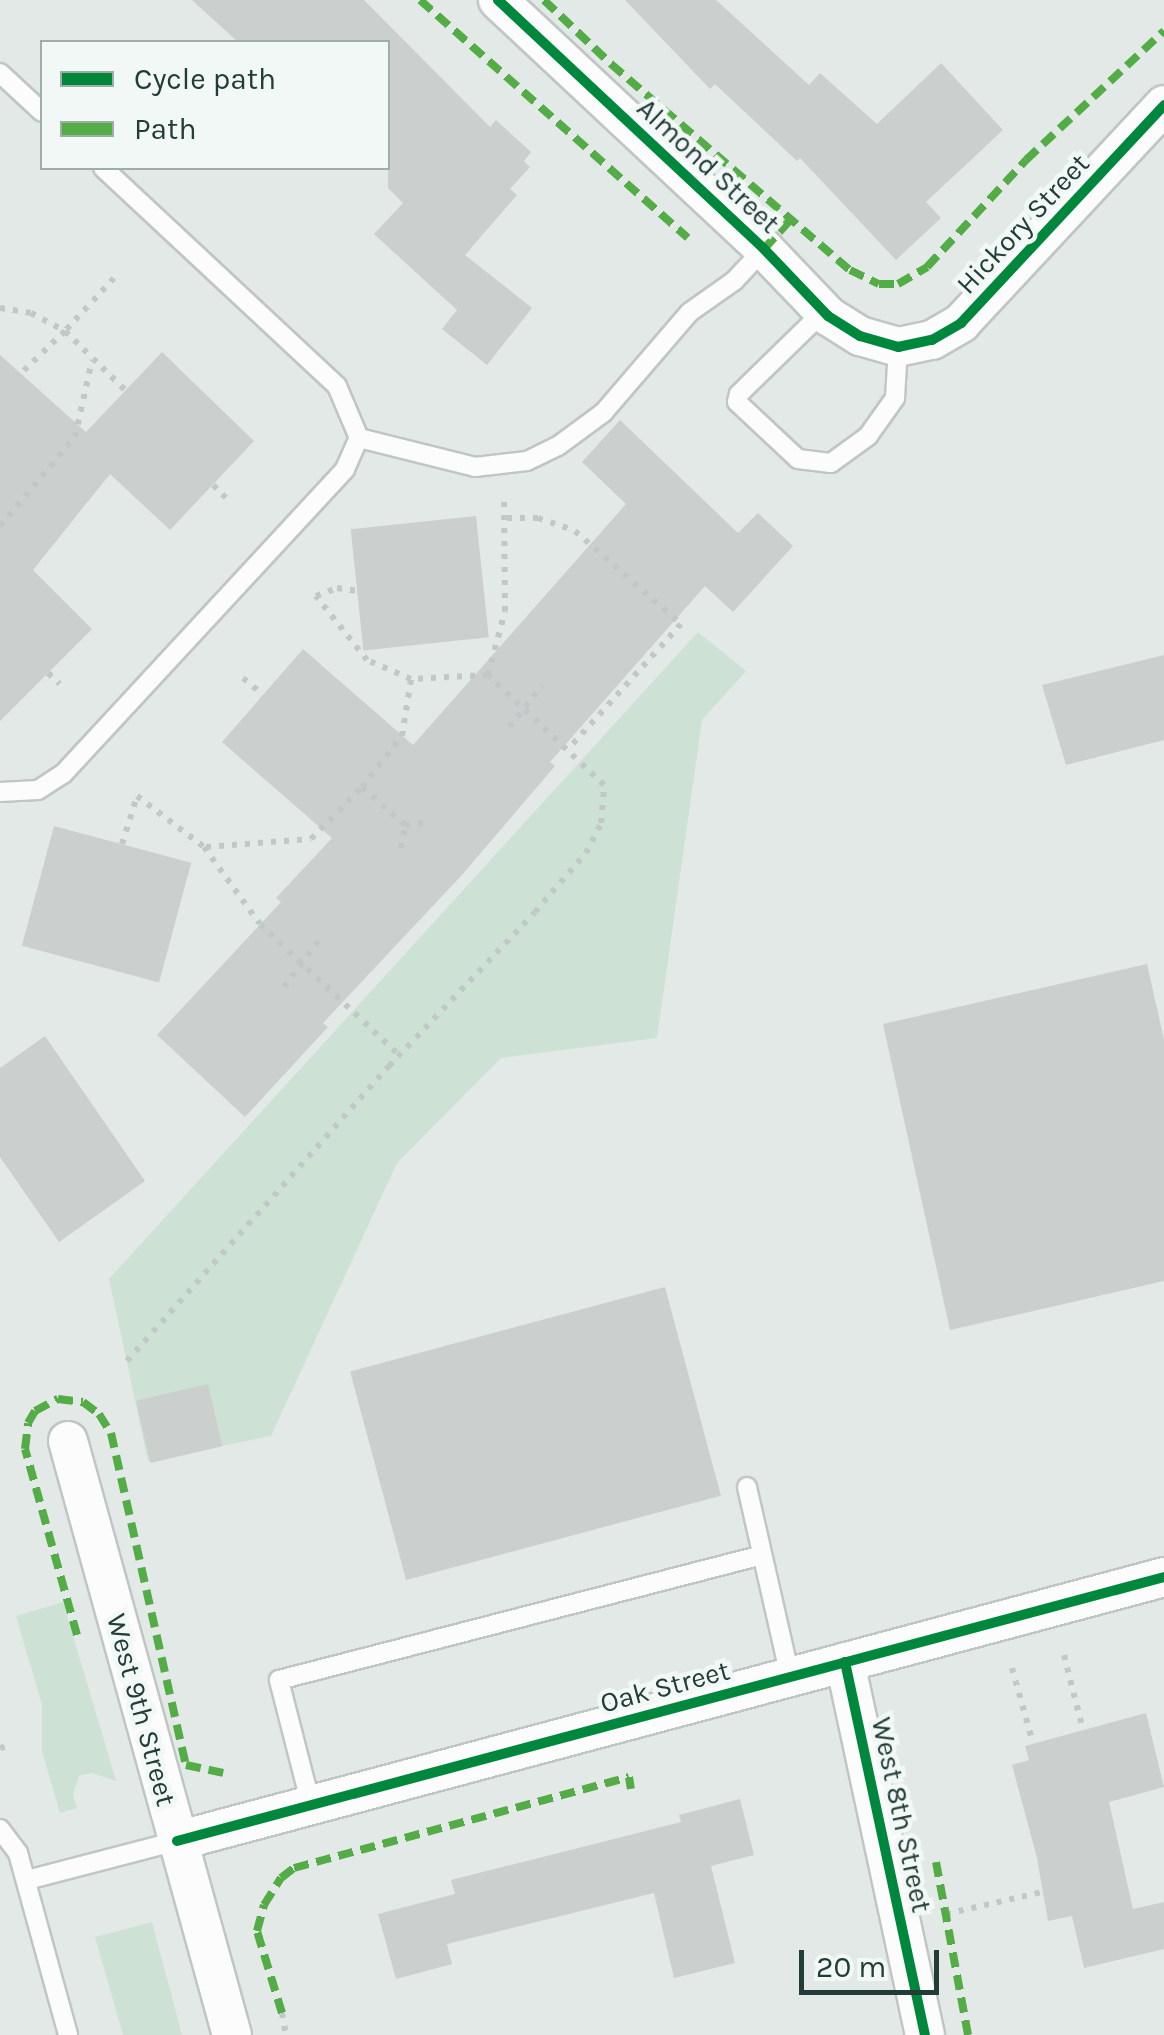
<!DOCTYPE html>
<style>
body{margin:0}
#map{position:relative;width:1164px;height:2035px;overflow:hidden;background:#e3e9e7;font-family:Karla,sans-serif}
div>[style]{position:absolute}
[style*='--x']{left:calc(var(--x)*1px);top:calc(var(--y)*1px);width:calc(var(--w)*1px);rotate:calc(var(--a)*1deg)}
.green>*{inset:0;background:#cde2d5}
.building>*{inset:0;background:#cbd0ce;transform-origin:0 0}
.path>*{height:6px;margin-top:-3px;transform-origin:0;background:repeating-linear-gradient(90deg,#c0c9c7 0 5px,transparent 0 13px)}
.roads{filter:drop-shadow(2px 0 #c0c6c4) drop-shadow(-2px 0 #c0c6c4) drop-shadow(0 2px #c0c6c4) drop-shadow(0 -2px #c0c6c4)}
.service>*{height:18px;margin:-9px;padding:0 9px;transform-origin:9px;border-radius:9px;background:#fbfcfb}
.minor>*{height:38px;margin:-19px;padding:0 19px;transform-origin:19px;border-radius:19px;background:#fbfcfb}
.quiet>*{height:8px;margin-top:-4px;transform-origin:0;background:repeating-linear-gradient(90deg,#53ac45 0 15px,transparent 0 23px)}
.cycleway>*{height:10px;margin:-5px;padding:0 5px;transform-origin:5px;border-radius:5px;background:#00873e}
span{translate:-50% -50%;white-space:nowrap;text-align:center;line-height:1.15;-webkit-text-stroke:9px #f2f8f5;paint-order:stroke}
.street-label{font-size:28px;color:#223c37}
.legend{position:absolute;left:40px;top:40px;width:350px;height:130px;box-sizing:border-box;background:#f2f8f5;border:2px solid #9fada9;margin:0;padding:12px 18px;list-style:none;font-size:30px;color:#223c37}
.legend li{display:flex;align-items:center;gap:20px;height:50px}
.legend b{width:50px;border:2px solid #9fada9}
.scale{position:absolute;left:799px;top:1950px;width:140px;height:45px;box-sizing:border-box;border:5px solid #223c37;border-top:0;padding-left:12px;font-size:30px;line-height:35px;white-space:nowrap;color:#223c37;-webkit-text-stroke:8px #f2f8f5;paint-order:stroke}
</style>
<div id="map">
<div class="green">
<div style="clip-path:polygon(698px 632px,746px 671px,702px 720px,657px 1038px,501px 1058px,397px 1163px,271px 1436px,148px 1461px,109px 1279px)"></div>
<div style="clip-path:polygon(63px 1602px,116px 1781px,92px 1773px,79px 1776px,73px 1795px,77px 1808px,60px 1813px,42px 1752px,42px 1705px,16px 1616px)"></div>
<div style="clip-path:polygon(152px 1922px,182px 2035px,123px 2035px,95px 1937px)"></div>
</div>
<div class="building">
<div style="clip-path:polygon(192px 0,364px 0,490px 127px,496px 120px,531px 152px,524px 161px,530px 167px,510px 189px,517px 195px,465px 255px,532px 308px,487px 365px,442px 329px,457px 310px,374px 234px,403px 203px,388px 188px,388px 42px,238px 42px)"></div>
<div style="clip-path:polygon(625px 0,716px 0,809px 85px,820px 73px,877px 124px,941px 63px,1003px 130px,926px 202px,941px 218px,896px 260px,800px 158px,797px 161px,715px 84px,710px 89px)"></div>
<div style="clip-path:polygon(162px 352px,254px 441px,170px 530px,110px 474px,33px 570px,92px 629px,0 721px,0 355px,86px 432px)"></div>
<div style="clip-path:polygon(620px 420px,738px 533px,758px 513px,793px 546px,733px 612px,705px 586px,550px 762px,555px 766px,461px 876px,323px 1023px,328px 1027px,245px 1117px,157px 1035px,281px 902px,276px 898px,332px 838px,222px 742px,303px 649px,413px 745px,626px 504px,582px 462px)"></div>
<div style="left:476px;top:516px;width:122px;height:126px;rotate:84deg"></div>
<div style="clip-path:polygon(1164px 655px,1164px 740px,1066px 765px,1042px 685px)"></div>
<div style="left:54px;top:826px;width:142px;height:124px;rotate:15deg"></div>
<div style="clip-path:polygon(1147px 964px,1164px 1040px,1164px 1281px,950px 1330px,883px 1024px)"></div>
<div style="clip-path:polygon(45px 1036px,145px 1181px,59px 1242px,0 1157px,0 1068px)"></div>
<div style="left:665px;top:1287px;width:216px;height:326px;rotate:75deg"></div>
<div style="left:208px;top:1384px;width:64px;height:74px;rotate:77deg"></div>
<div style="clip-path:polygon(1146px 1713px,1164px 1787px,1109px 1802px,1133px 1909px,1164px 1902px,1164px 1949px,1084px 1968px,1072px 1916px,1048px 1921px,1037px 1858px,1012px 1765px,1029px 1760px,1025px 1746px)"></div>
<div style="clip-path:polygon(740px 1799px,754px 1855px,711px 1866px,735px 1963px,674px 1978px,654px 1893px,447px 1944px,452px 1964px,396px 1979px,378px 1914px,455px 1894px,451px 1880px,681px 1822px,679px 1815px)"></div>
</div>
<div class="path">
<div style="--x:114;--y:278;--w:72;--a:132.8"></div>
<div style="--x:65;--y:331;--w:84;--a:44.5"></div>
<div style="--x:0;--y:308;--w:31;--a:9"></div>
<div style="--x:31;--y:313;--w:38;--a:28"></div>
<div style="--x:65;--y:331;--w:62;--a:136.3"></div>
<div style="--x:213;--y:485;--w:18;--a:45"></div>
<div style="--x:507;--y:518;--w:31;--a:0"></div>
<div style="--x:538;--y:518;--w:39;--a:19"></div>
<div style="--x:575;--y:531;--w:141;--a:41.3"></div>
<div style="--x:681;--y:624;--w:167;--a:132.1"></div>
<div style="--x:0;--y:526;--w:116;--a:-49.9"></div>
<div style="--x:75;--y:437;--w:79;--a:-77.6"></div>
<div style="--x:48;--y:673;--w:16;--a:43"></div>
<div style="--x:488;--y:675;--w:66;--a:-75.1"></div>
<div style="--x:505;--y:611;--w:116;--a:-90.5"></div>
<div style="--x:243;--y:678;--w:26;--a:40"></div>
<div style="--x:509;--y:727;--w:53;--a:-51.2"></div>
<div style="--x:405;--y:825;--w:23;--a:-7"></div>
<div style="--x:122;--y:844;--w:50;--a:-72.6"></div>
<div style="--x:137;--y:796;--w:84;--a:37.3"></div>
<div style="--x:204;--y:847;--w:95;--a:54"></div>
<div style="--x:260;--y:924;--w:191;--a:43.3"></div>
<div style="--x:206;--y:847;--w:105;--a:-4.4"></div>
<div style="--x:311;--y:839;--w:73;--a:-45.6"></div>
<div style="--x:401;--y:848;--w:23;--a:-80"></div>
<div style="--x:405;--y:825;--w:57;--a:-138.5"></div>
<div style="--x:362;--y:787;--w:65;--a:-51.9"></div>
<div style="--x:402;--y:736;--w:58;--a:-81"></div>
<div style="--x:284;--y:987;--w:60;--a:-53.1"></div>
<div style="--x:127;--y:1361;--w:395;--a:-48.4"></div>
<div style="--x:389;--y:1066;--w:212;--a:-46.5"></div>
<div style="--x:535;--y:912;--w:78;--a:-49.2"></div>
<div style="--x:586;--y:853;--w:34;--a:-63"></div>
<div style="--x:601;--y:823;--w:38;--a:-85"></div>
<div style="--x:604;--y:785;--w:160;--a:-136.5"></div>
<div style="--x:488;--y:675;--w:77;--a:177"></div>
<div style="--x:411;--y:679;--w:48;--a:-156.6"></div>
<div style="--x:367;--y:660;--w:82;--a:-128.6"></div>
<div style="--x:316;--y:596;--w:22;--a:-21"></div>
<div style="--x:337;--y:588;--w:21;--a:8"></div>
<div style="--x:1064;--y:1655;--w:77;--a:75.8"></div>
<div style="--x:1012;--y:1668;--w:78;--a:74.4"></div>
<div style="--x:0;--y:1748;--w:7;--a:-16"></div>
<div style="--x:946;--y:1914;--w:98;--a:-12.9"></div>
<div style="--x:282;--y:2013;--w:22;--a:80"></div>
</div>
<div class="roads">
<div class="service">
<div style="--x:0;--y:73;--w:57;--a:42.9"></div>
<div style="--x:824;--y:311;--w:119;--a:135.7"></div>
<div style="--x:739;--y:394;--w:8;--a:104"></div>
<div style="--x:737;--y:402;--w:83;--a:43.1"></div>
<div style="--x:798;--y:459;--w:33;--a:7"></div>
<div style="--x:831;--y:463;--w:46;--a:-36.1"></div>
<div style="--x:868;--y:436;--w:47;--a:-54.6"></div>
<div style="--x:895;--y:398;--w:51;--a:-86.6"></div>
<div style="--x:359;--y:438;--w:120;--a:14"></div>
<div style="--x:475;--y:467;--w:52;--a:-6.6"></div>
<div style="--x:527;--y:461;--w:34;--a:-26"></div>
<div style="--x:558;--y:446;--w:56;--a:-36.3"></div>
<div style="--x:603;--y:413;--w:133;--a:-49.3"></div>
<div style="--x:690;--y:312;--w:54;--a:-35.2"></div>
<div style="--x:734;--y:281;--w:44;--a:-46.8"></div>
<div style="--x:0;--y:792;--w:38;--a:-3"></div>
<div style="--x:38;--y:790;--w:30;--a:-33"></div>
<div style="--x:63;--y:774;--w:415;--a:-47.2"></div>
<div style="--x:345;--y:469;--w:34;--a:-66"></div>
<div style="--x:359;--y:438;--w:56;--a:-112.9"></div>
<div style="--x:337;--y:386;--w:320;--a:-137"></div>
<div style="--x:747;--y:1487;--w:195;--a:77.2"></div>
<div style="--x:311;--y:1805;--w:129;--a:-104.4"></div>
<div style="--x:279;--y:1680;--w:499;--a:-14.5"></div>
<div style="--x:0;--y:1829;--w:30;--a:53"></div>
<div style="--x:18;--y:1853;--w:189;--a:74.6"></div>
<div style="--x:27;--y:1880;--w:155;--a:-14.6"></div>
</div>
<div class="minor">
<div style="--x:498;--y:0;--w:364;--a:43.1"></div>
<div style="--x:764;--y:249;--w:93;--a:46.3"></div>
<div style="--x:828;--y:316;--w:38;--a:32"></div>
<div style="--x:860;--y:336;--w:40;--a:16"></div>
<div style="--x:898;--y:347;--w:35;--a:-12"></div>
<div style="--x:932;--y:340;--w:34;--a:-30"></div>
<div style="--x:961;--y:323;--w:298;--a:-47"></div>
<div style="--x:68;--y:1441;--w:616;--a:74.57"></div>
<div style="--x:845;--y:1662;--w:381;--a:77.9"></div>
<div style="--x:177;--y:1841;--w:1022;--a:-14.97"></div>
</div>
</div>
<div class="quiet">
<div style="--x:420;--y:0;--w:358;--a:41.6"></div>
<div style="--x:544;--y:0;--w:93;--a:43.7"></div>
<div style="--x:611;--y:64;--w:316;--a:40.8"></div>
<div style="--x:850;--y:270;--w:32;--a:26"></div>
<div style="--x:879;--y:284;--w:19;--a:0"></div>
<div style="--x:898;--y:284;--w:34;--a:-30"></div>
<div style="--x:927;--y:267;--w:146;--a:-47.2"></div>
<div style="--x:1026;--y:160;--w:189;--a:-43.1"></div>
<div style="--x:764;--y:249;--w:40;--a:-48"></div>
<div style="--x:77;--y:1635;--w:193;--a:-105.6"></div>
<div style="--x:25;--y:1449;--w:26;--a:-83"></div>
<div style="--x:28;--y:1423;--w:14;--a:-60"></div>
<div style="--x:35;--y:1411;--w:26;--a:-28"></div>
<div style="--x:58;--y:1399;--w:25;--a:7"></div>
<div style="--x:83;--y:1402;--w:20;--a:37"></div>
<div style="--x:99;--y:1414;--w:22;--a:58"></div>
<div style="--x:111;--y:1433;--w:340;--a:77.3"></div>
<div style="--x:186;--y:1765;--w:39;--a:12"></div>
<div style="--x:936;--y:1862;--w:176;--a:79.5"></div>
<div style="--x:282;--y:2013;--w:86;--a:-107"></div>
<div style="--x:257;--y:1931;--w:27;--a:-75"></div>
<div style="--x:264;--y:1905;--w:32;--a:-58"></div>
<div style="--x:281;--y:1878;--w:16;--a:-38"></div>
<div style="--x:294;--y:1868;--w:347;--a:-15.2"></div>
<div style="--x:629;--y:1777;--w:12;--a:81"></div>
</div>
<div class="cycleway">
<div style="--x:498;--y:0;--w:364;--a:43.1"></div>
<div style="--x:764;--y:249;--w:93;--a:46.3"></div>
<div style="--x:828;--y:316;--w:38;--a:32"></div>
<div style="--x:860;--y:336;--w:40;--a:16"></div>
<div style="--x:898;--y:347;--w:35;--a:-12"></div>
<div style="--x:932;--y:340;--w:34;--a:-30"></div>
<div style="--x:961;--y:323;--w:298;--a:-47"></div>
<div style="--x:845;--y:1662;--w:381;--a:77.9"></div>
<div style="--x:177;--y:1841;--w:1022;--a:-14.97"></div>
</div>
<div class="street-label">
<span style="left:708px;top:166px;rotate:43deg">Almond Street</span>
<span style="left:1023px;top:224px;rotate:-47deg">Hickory Street</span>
<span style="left:665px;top:1687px;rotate:-15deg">Oak Street</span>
<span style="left:141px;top:1710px;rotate:75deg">West 9th Street</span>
<span style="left:901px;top:1815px;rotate:78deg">West 8th Street</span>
</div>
<ul class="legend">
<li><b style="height:12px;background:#00873e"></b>Cycle path</li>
<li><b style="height:12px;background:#53ac45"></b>Path</li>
</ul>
<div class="scale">20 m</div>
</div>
